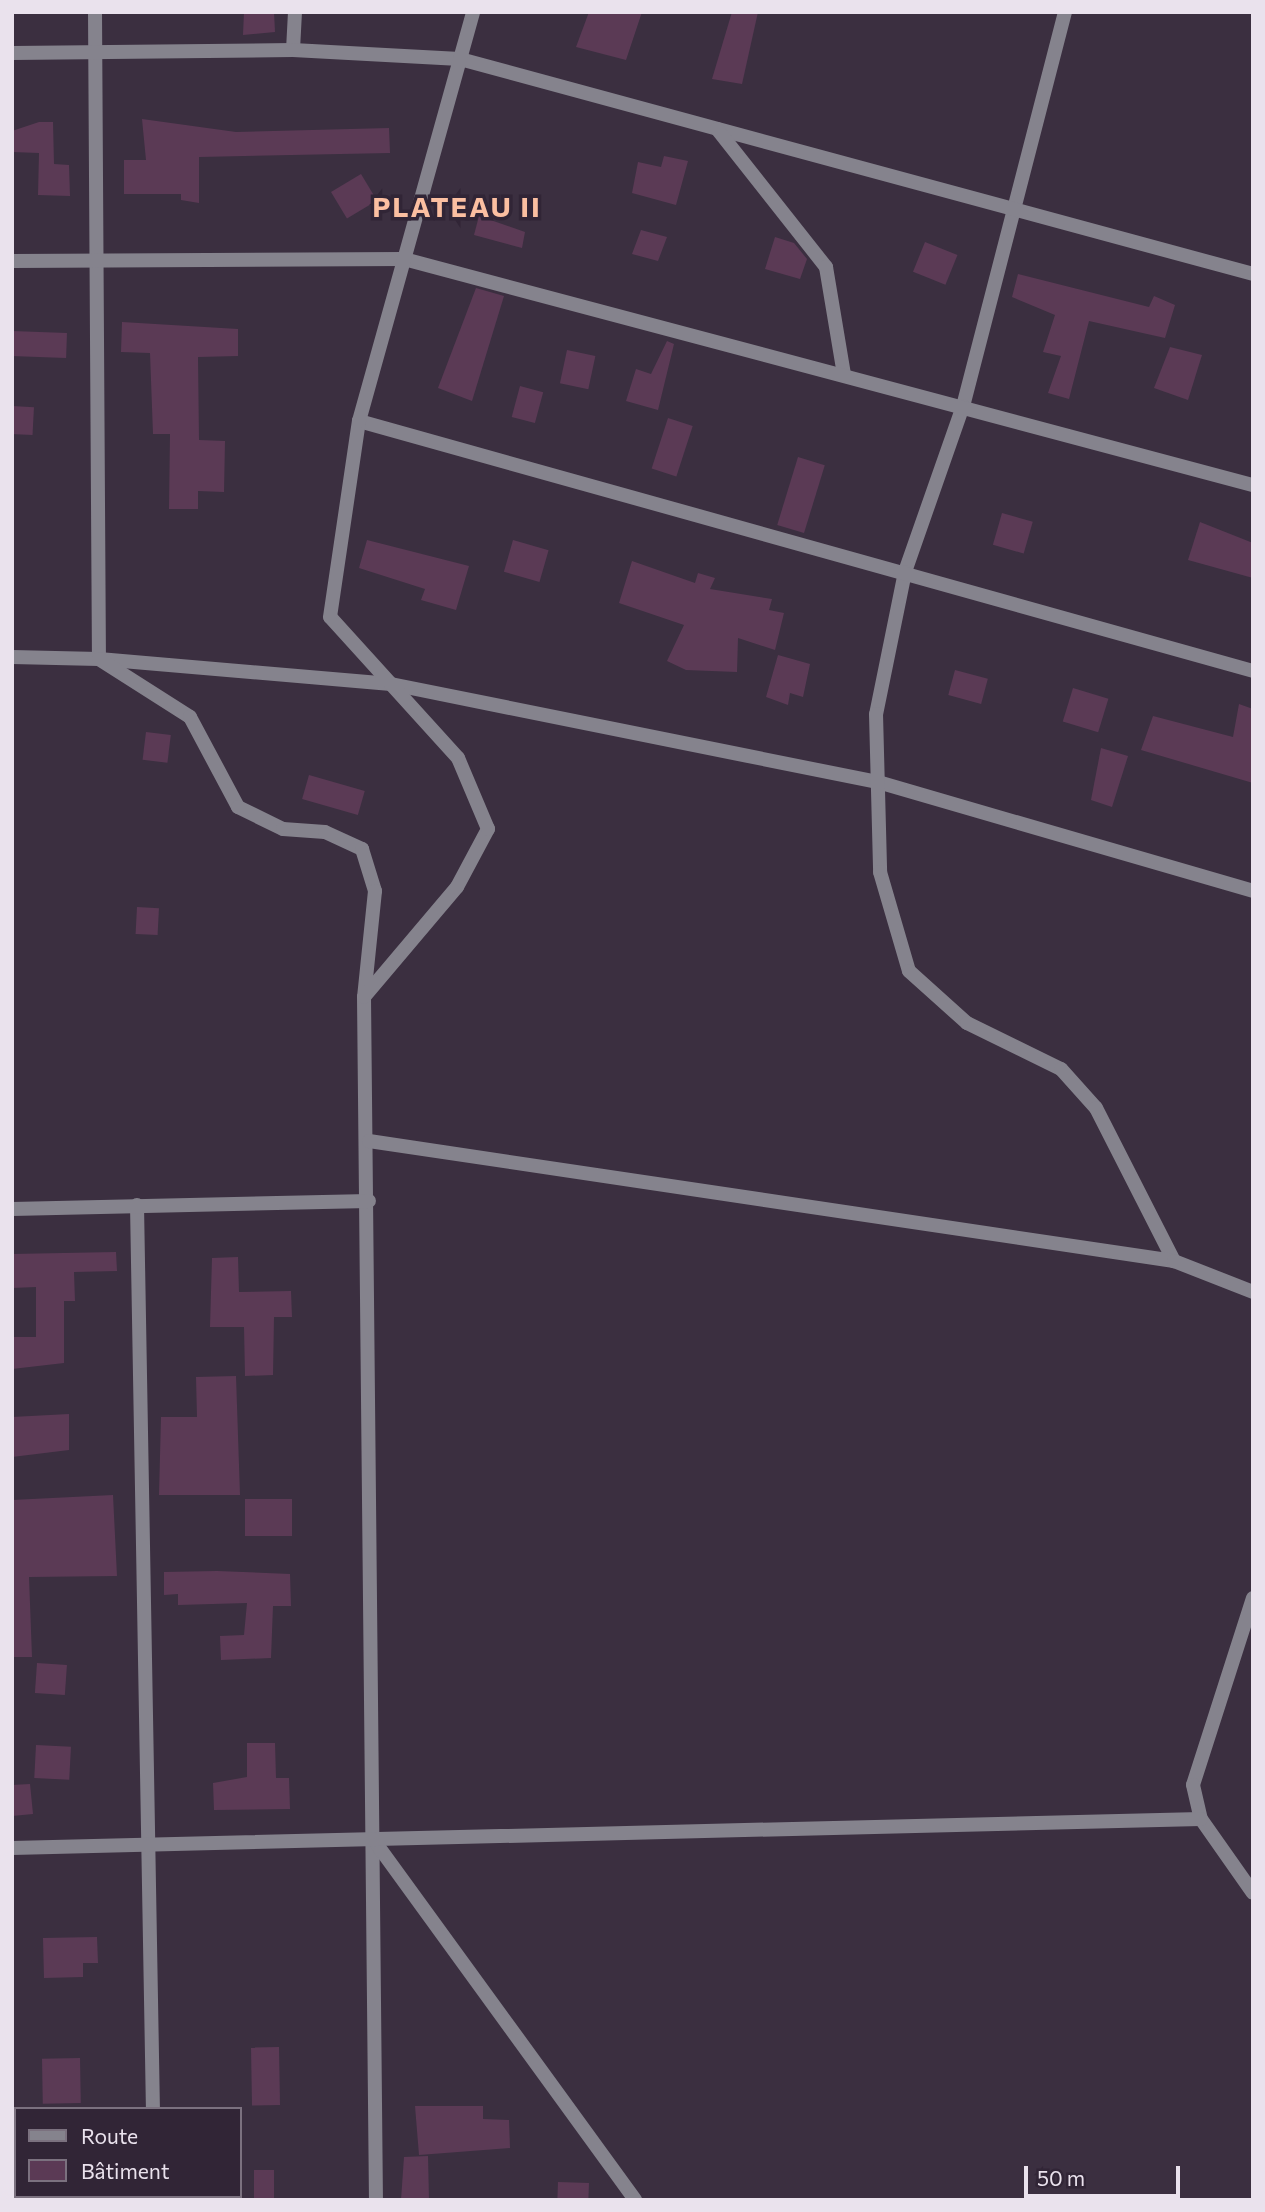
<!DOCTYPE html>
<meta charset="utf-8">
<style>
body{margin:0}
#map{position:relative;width:1265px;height:2212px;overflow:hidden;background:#3b2f40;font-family:Commissioner,sans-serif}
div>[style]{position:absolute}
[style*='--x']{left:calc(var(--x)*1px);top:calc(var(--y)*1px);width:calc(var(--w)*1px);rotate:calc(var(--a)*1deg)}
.building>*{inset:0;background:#5b3a55;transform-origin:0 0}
.street>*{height:14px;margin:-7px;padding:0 7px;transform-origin:7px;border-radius:7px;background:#85838d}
span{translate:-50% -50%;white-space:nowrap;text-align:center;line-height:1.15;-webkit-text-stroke:7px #312536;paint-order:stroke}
.district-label{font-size:28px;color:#fbbfa1;font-weight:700;letter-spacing:2px}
.frame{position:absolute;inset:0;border:14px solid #eae2ed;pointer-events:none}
.legend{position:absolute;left:14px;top:2107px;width:228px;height:91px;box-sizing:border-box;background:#312536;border:2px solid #7b717f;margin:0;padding:9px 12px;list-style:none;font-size:21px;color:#eae2ed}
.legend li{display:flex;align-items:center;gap:14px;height:35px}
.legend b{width:35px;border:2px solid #7b717f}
.scale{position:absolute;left:1024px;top:2166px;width:156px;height:32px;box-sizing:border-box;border:4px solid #eae2ed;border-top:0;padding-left:9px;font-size:21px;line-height:24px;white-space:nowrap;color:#eae2ed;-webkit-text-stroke:5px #312536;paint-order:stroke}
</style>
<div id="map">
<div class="building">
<div style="clip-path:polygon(244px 12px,274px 12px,275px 32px,243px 35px)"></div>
<div style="clip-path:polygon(589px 12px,642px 12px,626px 60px,576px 47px)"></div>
<div style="clip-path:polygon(732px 12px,758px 12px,742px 84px,712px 79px)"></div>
<div style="clip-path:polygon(142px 119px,236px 132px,389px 128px,390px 153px,199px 157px,199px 203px,181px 200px,181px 194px,124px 194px,124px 160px,146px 160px)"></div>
<div style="clip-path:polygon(39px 122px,53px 122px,54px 164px,69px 165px,70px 196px,38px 195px,39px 153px,12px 152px,12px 131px)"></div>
<div style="clip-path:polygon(664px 156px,688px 161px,676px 205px,632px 193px,638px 162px,661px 167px)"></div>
<div style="left:361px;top:174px;width:31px;height:35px;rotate:59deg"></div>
<div style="clip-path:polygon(479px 216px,525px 232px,522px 248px,474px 235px)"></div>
<div style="clip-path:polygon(641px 230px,667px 237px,658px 261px,632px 254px)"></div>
<div style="clip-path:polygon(775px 237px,794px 243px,807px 259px,800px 279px,765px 269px)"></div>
<div style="left:925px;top:242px;width:35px;height:32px;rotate:22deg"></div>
<div style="clip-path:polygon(1018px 274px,1149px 307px,1154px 296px,1175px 305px,1165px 338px,1089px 321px,1069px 399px,1048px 393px,1061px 356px,1043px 352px,1055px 315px,1012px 297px)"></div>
<div style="clip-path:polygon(476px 288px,504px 296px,472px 401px,438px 388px)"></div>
<div style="clip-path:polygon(122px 322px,238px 329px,238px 356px,198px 357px,199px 440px,225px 441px,224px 492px,198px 491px,198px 509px,169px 509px,170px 434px,153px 434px,150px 353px,121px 352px)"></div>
<div style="left:12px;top:331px;width:55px;height:25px;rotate:2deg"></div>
<div style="clip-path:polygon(667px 341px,674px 344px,658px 410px,626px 401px,636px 369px,651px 374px)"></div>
<div style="clip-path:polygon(1170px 347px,1202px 355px,1188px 400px,1154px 388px)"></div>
<div style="left:567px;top:350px;width:29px;height:34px;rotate:12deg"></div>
<div style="left:520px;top:386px;width:24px;height:32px;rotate:15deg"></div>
<div style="left:12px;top:406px;width:22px;height:28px;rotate:3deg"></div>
<div style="left:668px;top:418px;width:26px;height:53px;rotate:18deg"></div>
<div style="left:798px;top:457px;width:28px;height:71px;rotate:17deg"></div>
<div style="left:1002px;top:513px;width:32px;height:33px;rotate:16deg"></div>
<div style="clip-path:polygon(1200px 522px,1253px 543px,1253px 578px,1188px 560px)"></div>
<div style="clip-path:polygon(367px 540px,469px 566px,456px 610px,421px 600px,425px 589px,359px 568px)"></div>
<div style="left:513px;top:540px;width:37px;height:33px;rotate:16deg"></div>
<div style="clip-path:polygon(632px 561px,695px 583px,698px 573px,715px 578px,710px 589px,772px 599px,769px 610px,784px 613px,775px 650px,738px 638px,737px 672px,686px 670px,667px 661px,684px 625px,619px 603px)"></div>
<div style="clip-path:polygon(778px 655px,810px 664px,803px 697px,790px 693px,788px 705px,766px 697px)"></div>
<div style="left:955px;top:670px;width:34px;height:26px;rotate:15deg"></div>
<div style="left:1073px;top:688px;width:37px;height:35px;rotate:17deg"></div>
<div style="clip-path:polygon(1239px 704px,1253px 709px,1253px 783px,1141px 750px,1153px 716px,1233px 737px)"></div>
<div style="left:146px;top:732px;width:25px;height:28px;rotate:7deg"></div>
<div style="clip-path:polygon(1101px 748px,1128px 756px,1112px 807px,1091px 800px)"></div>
<div style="left:309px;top:775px;width:58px;height:25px;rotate:16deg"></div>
<div style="left:137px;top:907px;width:22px;height:27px;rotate:3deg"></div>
<div style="clip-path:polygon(116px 1252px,117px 1271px,74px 1272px,75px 1301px,64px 1301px,64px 1363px,12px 1369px,12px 1337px,36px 1337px,36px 1287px,12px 1288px,12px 1254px)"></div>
<div style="clip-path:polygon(238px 1257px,239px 1292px,291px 1291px,292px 1317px,274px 1317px,273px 1375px,245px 1376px,244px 1327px,210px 1327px,212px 1258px)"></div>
<div style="clip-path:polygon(236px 1376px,240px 1495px,159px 1495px,161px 1417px,197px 1417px,196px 1377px)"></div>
<div style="clip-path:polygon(69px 1414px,69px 1450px,12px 1457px,12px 1417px)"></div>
<div style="clip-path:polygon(113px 1495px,117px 1576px,29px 1577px,32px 1657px,12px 1657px,12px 1500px)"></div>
<div style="left:292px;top:1499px;width:37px;height:47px;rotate:90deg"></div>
<div style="clip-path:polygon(217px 1571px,290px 1574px,291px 1606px,273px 1606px,271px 1658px,221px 1660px,220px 1636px,244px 1635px,247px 1603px,178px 1605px,178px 1594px,164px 1595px,164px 1572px)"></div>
<div style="left:37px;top:1663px;width:30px;height:30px;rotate:4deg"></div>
<div style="clip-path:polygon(247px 1743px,275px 1743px,276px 1778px,289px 1778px,290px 1809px,214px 1810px,213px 1783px,247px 1777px)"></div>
<div style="left:36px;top:1745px;width:35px;height:33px;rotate:3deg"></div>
<div style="clip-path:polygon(30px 1784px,33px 1814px,12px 1816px,12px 1785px)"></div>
<div style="clip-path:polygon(97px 1937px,98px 1963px,83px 1963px,83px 1977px,44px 1978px,43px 1938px)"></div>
<div style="left:279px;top:2047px;width:58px;height:28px;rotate:89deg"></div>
<div style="left:80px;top:2058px;width:45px;height:38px;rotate:89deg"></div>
<div style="clip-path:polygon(415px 2106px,483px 2106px,483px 2119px,509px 2120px,510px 2148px,419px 2155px)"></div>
<div style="clip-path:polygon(428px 2156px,429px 2200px,401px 2200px,404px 2157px)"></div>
<div style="left:274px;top:2170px;width:30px;height:20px;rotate:90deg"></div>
<div style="left:558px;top:2182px;width:31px;height:18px;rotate:2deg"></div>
</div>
<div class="street">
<div style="--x:95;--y:12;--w:647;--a:89.65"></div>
<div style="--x:99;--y:659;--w:293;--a:4.9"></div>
<div style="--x:391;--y:684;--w:497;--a:11.4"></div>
<div style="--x:878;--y:782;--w:391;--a:16.2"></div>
<div style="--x:1065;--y:12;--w:407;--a:104.5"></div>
<div style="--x:963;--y:406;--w:176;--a:109.3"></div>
<div style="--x:905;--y:572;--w:145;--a:101.5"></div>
<div style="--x:876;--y:714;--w:158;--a:88.5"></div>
<div style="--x:880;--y:872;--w:103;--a:73.7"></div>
<div style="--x:909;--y:971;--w:78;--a:41.9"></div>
<div style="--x:967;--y:1023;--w:105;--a:26.1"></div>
<div style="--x:1061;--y:1069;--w:52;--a:48.1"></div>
<div style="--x:1096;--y:1108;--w:172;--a:63"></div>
<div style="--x:293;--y:50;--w:38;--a:-87"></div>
<div style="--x:12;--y:53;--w:281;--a:-0.6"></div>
<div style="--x:293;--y:50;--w:167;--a:3.1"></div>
<div style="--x:460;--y:59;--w:822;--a:15.17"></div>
<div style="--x:717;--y:129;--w:176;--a:51.7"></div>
<div style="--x:826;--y:267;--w:109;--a:80.5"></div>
<div style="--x:12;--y:261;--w:392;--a:-0.3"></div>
<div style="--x:404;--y:259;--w:879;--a:14.91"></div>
<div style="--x:359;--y:421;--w:928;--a:15.62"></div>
<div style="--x:12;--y:657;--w:87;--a:1.3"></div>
<div style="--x:99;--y:659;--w:108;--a:32.5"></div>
<div style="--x:190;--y:717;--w:102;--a:61.9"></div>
<div style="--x:238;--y:807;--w:50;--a:26.1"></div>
<div style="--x:283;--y:829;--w:42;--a:4.1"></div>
<div style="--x:325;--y:832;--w:41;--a:24.7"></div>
<div style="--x:362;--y:849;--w:44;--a:72.8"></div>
<div style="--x:375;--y:891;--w:107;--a:95.9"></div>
<div style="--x:364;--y:997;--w:1203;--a:89.43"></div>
<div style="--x:364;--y:997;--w:144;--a:-49.8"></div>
<div style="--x:457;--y:887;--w:66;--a:-61.9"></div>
<div style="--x:488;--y:829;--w:77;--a:-112.9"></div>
<div style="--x:458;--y:758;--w:190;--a:-132.2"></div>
<div style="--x:330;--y:617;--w:198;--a:-81.6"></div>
<div style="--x:359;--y:421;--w:425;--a:-74.4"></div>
<div style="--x:369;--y:1141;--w:814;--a:8.48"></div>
<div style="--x:1174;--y:1261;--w:85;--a:21.4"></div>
<div style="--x:137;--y:1205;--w:904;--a:88.99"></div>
<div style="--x:12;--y:1209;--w:357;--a:-1.3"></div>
<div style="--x:1253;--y:1598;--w:196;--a:107.8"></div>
<div style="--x:1193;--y:1785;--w:35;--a:77"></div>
<div style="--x:1201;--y:1819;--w:90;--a:54.9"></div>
<div style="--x:373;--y:1839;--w:446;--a:54"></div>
<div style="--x:12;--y:1848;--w:1189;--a:-1.4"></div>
<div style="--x:154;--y:2196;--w:4;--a:90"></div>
</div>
<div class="district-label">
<span style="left:457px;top:206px">PLATEAU II</span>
</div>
<div class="frame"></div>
<ul class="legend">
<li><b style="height:9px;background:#85838d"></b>Route</li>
<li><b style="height:19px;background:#5b3a55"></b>Bâtiment</li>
</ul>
<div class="scale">50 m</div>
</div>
